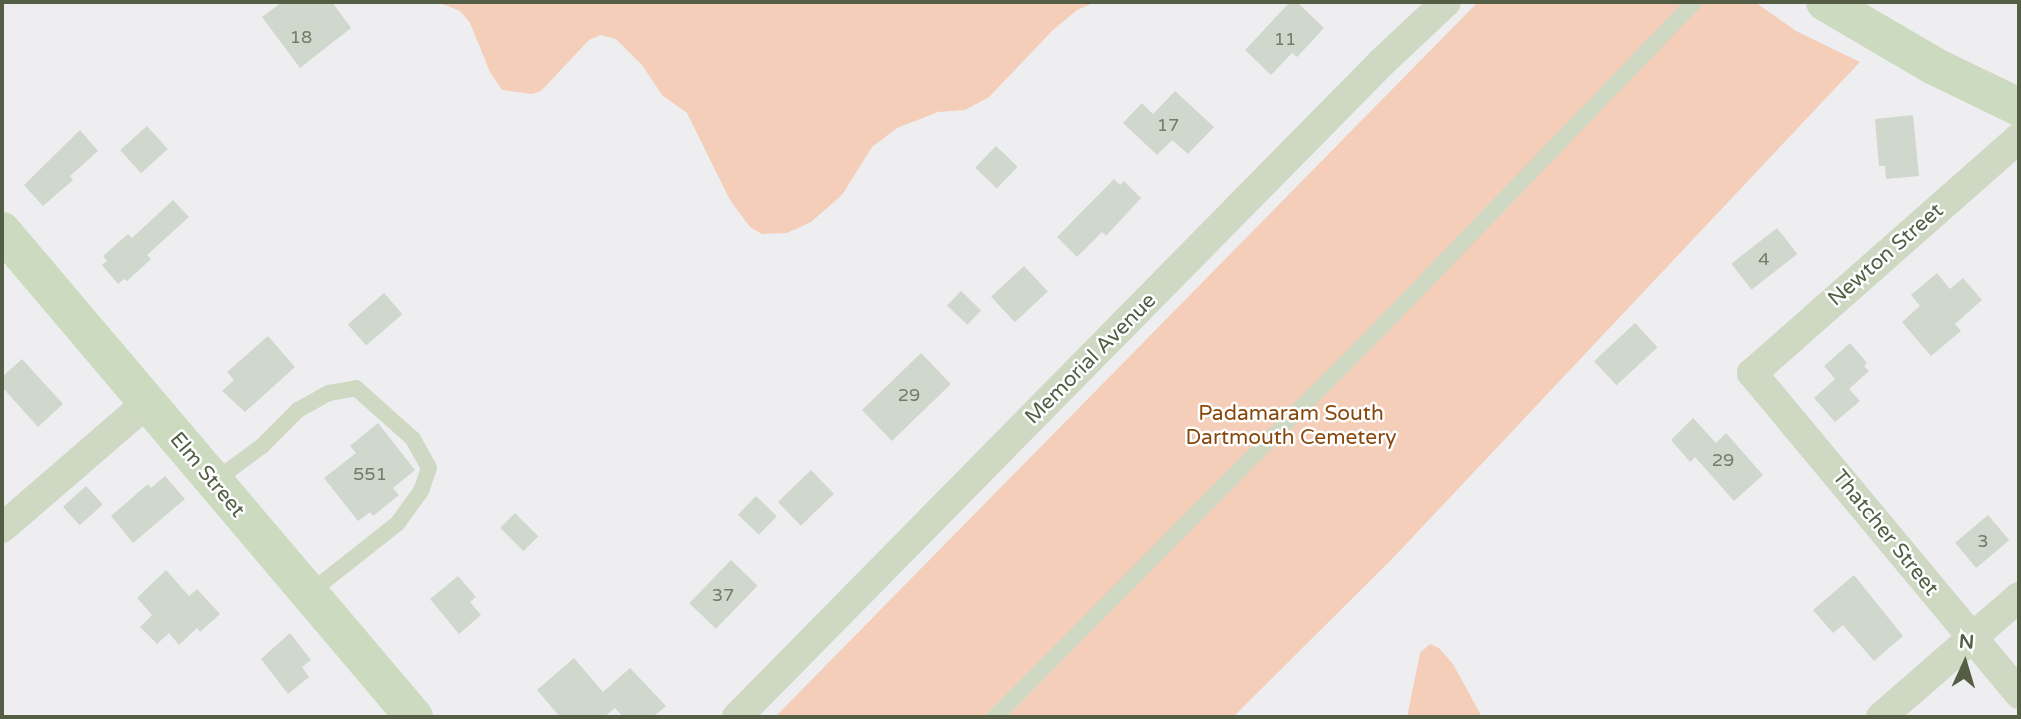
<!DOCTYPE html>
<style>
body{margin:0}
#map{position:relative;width:2021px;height:719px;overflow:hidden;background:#eeeef1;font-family:"Varela Round",sans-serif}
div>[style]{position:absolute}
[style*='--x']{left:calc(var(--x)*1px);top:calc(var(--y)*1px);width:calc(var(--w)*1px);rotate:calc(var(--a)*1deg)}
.green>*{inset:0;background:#f4ceb8}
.building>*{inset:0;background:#d0d7cd;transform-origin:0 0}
.lane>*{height:16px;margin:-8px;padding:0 8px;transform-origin:8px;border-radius:8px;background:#ced8c3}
.street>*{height:30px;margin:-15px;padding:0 15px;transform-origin:15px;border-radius:15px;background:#ced8c3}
.secondary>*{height:38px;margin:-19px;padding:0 19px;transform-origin:19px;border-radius:19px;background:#ccdabf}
span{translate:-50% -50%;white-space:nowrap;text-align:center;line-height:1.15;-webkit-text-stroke:5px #fff;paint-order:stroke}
.number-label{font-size:18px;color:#727c67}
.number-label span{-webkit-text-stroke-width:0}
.street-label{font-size:21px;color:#535e45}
.park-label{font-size:21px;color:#88480d}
.frame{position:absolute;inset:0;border:4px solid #535e45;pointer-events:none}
.north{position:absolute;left:1930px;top:628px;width:70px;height:70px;-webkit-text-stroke:5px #fff;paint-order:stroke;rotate:4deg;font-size:19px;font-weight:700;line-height:28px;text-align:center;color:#535e45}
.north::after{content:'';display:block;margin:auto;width:24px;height:32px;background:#535e45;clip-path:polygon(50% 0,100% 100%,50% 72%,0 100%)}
</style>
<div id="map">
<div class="green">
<div style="clip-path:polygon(403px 2px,1096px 2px,1077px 10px,1053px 30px,989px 97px,965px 110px,938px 112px,897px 128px,872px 147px,842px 195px,811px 222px,787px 233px,762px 234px,750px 227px,730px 200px,687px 113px,662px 95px,642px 65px,616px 39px,601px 35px,589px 40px,541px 91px,532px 94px,502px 90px,490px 72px,470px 23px,460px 11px,440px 3px)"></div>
<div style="clip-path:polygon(1478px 2px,1755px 2px,1796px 31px,1860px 62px,1392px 559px,1233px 717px,775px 717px)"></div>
<div style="clip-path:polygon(1430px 644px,1439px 648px,1453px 664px,1482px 717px,1407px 717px,1420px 653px)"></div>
</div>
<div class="building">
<div style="clip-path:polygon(282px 2px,332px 2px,351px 28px,300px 68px,262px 17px)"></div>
<div style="clip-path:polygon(1290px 2px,1297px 2px,1324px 28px,1297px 57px,1292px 53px,1271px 75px,1245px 50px)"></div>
<div style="clip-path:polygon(1175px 91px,1214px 127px,1188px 154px,1172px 140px,1157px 155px,1123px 123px,1142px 103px,1153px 114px)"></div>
<div style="clip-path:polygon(1913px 115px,1919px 176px,1886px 179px,1885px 166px,1879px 166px,1875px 119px)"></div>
<div style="left:147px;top:126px;width:31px;height:36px;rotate:48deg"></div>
<div style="clip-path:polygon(80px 130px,98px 151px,70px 176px,73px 180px,43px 206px,24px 185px)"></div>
<div style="left:996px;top:146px;width:30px;height:30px;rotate:44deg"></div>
<div style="clip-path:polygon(1114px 179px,1120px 185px,1124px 181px,1141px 198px,1106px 236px,1102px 232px,1077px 257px,1057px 237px)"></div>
<div style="clip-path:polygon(173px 200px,189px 217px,147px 255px,151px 259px,127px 281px,124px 279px,118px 284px,102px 265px,107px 261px,103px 256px,128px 234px,132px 238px)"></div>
<div style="left:1777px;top:228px;width:33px;height:58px;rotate:52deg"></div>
<div style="left:1024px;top:266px;width:35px;height:45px;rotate:47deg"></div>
<div style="clip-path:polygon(1937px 273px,1950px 289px,1963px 278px,1982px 300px,1955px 324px,1961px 331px,1931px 356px,1902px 322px,1920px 306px,1911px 295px)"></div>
<div style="left:961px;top:291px;width:28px;height:20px;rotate:44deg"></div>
<div style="left:384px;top:293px;width:28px;height:48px;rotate:49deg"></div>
<div style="left:1635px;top:323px;width:33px;height:56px;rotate:47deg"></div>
<div style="clip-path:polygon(268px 336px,295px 367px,245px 412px,222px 391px,234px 380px,227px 372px)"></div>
<div style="clip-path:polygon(1850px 343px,1867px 363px,1864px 366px,1869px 371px,1849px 389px,1860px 401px,1835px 422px,1814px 398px,1835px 379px,1824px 366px)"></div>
<div style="left:921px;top:353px;width:43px;height:82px;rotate:46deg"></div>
<div style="clip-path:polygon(22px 359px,63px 404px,38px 427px,2px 387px,2px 377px)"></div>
<div style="clip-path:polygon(1693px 418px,1716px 443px,1726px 433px,1763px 475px,1734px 501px,1695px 457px,1690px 462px,1671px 440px)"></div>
<div style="clip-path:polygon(378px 423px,415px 470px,393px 488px,399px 495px,373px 516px,370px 512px,358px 521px,324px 478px,356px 453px,350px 446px)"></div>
<div style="left:811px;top:470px;width:33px;height:46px;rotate:46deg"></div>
<div style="clip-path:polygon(165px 476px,185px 499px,133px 543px,111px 516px,148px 484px,151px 488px)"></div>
<div style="left:86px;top:486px;width:25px;height:31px;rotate:48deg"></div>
<div style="left:756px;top:496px;width:29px;height:26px;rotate:44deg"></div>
<div style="left:515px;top:513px;width:33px;height:21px;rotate:45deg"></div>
<div style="left:1988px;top:515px;width:33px;height:43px;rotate:50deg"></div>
<div style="left:731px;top:560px;width:37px;height:60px;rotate:44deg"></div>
<div style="clip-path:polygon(166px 570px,189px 596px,197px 589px,220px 614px,200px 632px,197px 628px,179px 645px,169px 633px,157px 644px,140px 627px,152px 615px,137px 598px)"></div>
<div style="clip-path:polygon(1854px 575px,1903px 636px,1874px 661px,1843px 625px,1833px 633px,1813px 610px)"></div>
<div style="clip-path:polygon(458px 576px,476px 597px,470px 602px,481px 615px,459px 634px,430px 599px)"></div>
<div style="clip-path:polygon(290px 633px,311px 660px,302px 667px,309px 677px,288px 694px,261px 659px)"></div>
<div style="clip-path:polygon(574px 658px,603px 692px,630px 668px,666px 706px,653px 717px,623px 717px,615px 708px,604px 717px,560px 717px,537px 690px)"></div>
</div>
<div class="lane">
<div style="--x:213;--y:482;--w:61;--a:-36.3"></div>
<div style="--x:262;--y:446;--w:51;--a:-45"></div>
<div style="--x:298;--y:410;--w:35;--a:-29"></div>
<div style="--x:329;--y:393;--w:27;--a:-10"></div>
<div style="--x:356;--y:388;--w:76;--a:41.8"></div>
<div style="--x:413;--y:439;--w:33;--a:61"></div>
<div style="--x:429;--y:468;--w:24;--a:109"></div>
<div style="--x:421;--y:491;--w:39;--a:126"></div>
<div style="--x:398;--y:523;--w:115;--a:141.7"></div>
<div style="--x:995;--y:717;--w:569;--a:-45.29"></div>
<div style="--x:1395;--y:313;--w:431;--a:-46.1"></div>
</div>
<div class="street">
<div style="--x:2019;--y:138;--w:356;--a:138.6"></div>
<div style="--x:1752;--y:373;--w:418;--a:50.2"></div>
<div style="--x:2;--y:528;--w:191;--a:-40.8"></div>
<div style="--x:737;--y:717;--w:918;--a:-45.44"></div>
<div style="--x:1381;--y:63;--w:89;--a:-43.2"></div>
<div style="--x:1881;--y:717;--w:183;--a:-41"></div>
</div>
<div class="secondary">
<div style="--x:1825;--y:2;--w:126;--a:30.4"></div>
<div style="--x:1934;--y:66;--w:94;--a:25.8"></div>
<div style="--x:2;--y:231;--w:637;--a:49.71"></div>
</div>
<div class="number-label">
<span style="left:301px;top:37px">18</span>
<span style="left:1285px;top:39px">11</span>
<span style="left:1168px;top:125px">17</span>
<span style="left:1764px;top:259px">4</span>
<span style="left:909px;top:395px">29</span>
<span style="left:1723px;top:460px">29</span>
<span style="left:370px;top:474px">551</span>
<span style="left:1983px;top:541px">3</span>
<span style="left:723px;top:595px">37</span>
</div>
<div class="street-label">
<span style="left:1886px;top:255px;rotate:-41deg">Newton Street</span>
<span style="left:1091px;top:359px;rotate:-45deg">Memorial Avenue</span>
<span style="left:207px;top:475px;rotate:50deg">Elm Street</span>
<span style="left:1885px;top:533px;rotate:51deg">Thatcher Street</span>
</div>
<div class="park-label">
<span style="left:1291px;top:426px">Padamaram South<br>Dartmouth Cemetery</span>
</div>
<div class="frame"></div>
<div class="north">N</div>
</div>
